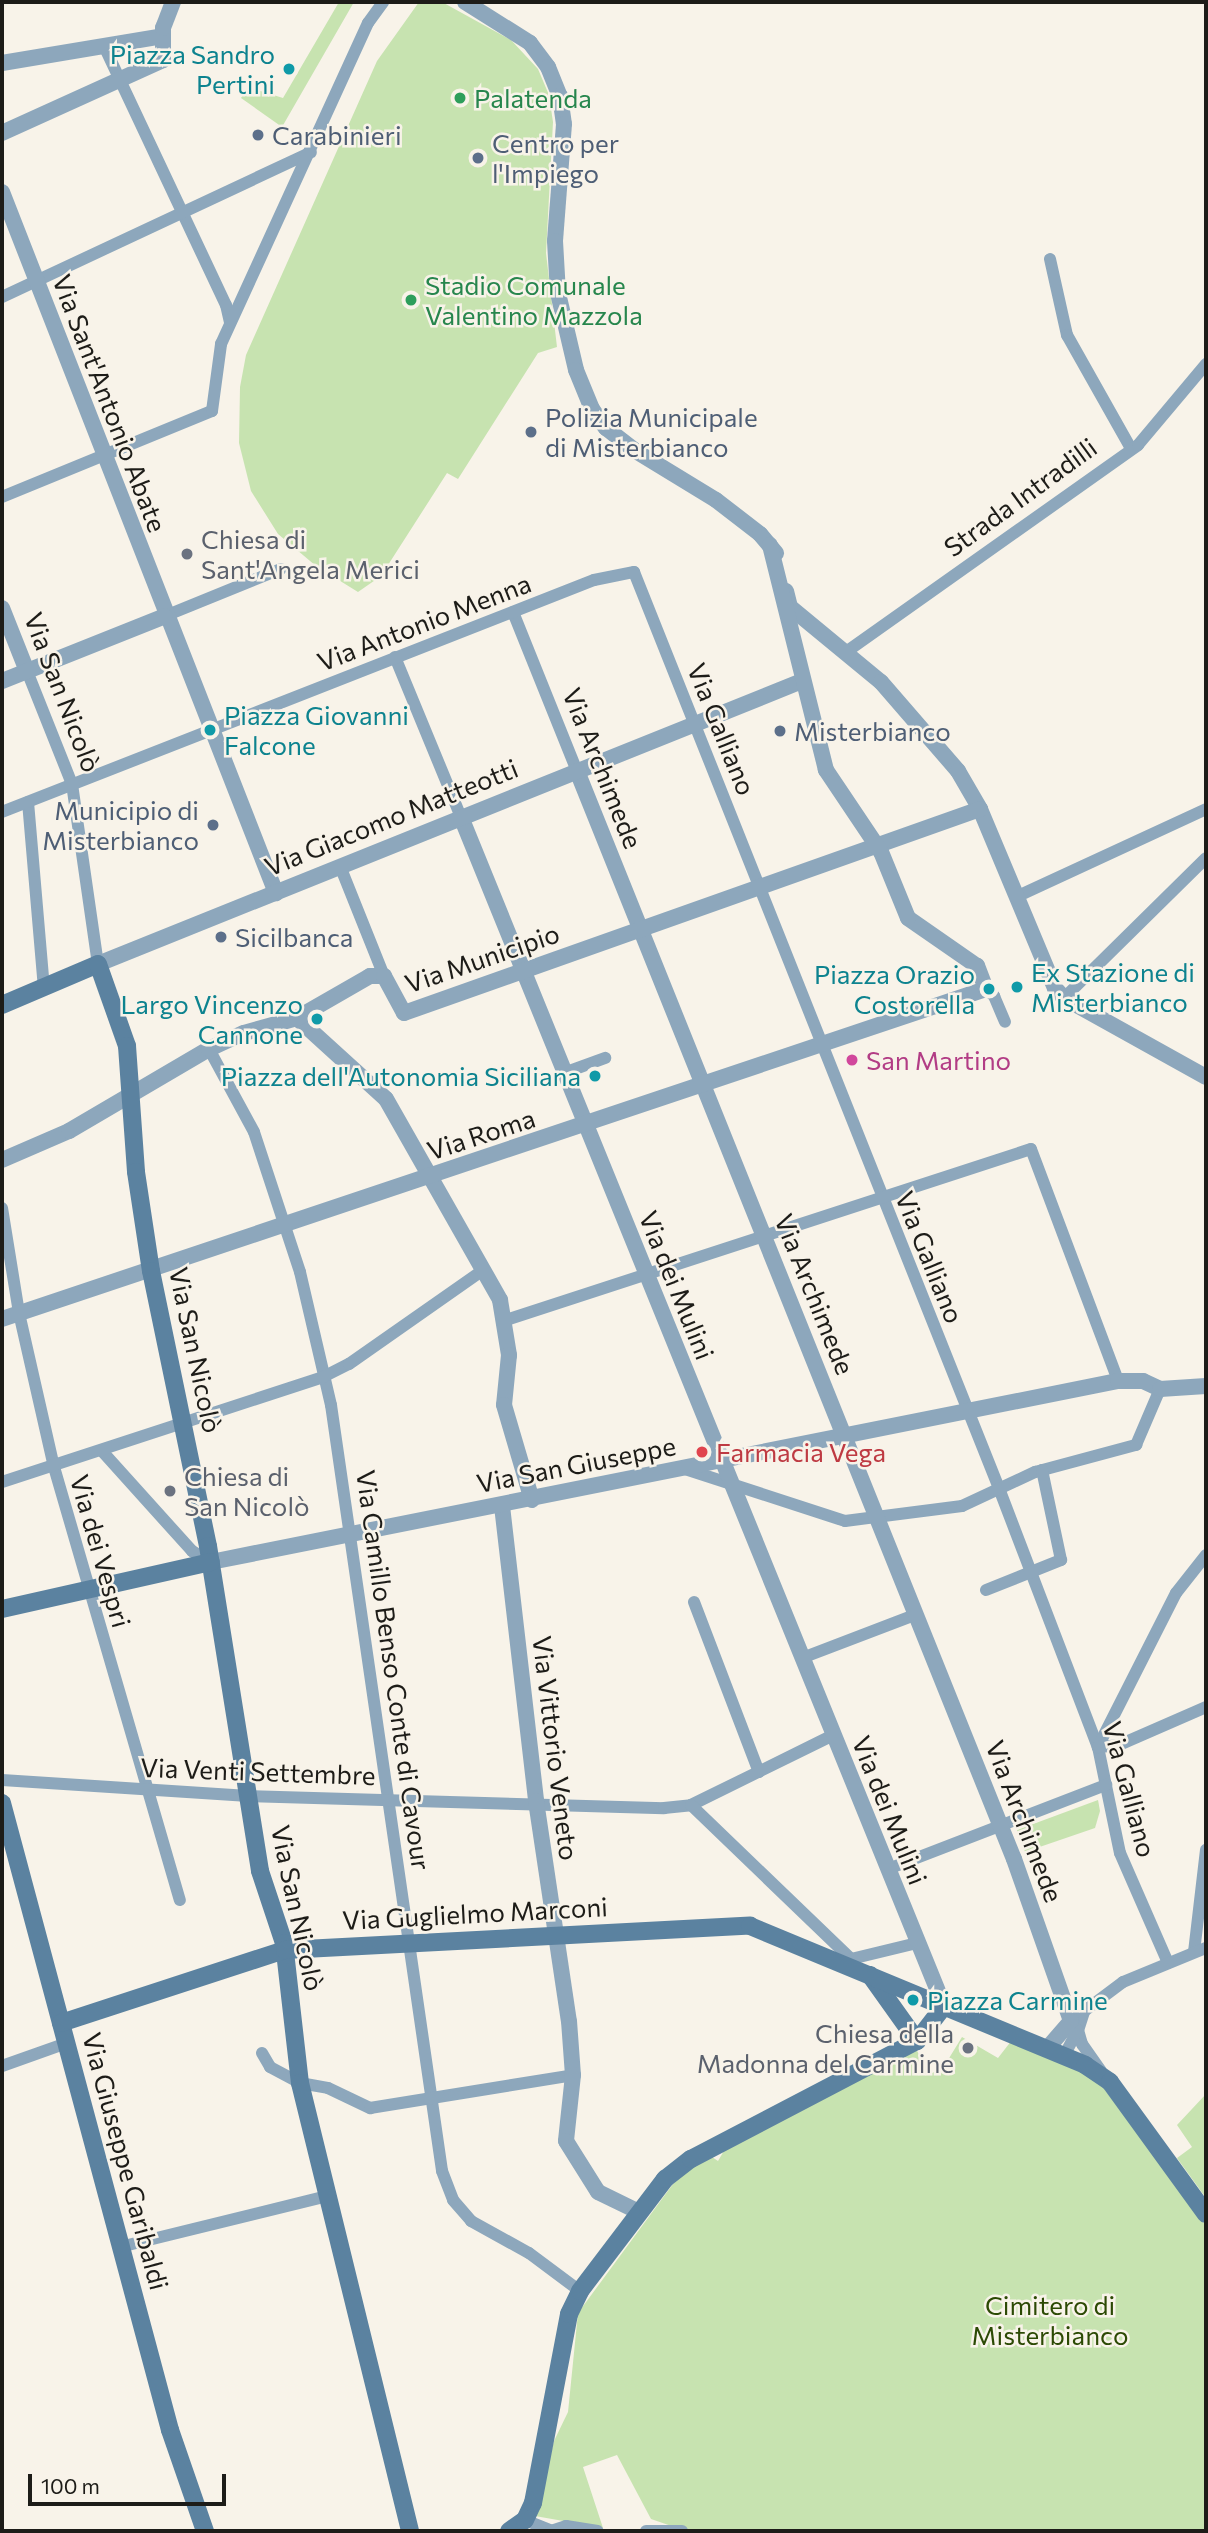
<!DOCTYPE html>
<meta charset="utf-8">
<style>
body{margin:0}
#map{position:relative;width:1208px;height:2533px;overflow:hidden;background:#f8f3e9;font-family:Commissioner,sans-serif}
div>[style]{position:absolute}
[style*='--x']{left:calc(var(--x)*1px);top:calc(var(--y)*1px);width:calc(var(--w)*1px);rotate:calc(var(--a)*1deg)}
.green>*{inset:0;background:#c7e3b0}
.minor>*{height:12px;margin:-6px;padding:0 6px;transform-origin:6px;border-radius:6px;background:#8da7bc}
.tertiary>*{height:16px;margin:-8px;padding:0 8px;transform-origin:8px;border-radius:8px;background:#8da7bc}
.secondary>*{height:18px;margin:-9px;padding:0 9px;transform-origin:9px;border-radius:9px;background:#5b82a0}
.dots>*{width:19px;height:19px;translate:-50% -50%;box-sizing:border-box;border:4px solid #f8f3e9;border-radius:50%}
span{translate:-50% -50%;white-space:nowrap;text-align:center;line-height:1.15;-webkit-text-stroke:5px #f8f3e9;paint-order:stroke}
.culture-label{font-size:26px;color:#0d838f}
.right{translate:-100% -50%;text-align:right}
.left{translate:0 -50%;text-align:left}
.leisure-label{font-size:26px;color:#27864d}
.service-label{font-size:26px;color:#4e5e75}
.street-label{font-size:26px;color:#1d1c18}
.worship-label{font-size:26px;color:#5b616d}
.hotel-label{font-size:26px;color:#b23c85}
.health-label{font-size:26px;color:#be3a42}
.park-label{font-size:26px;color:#2c4a04}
.frame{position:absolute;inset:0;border:4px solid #1d1c18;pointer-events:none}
.scale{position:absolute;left:28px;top:2474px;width:198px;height:32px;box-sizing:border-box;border:4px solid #1d1c18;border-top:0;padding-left:9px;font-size:21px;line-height:24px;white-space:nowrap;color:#1d1c18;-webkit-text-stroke:5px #f8f3e9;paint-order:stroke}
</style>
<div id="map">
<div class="green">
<div style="clip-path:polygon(339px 2px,354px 2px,282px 127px,241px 98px,248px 87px,283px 98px)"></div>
<div style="clip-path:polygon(419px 2px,442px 2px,511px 40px,538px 69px,549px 95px,553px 122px,546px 253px,557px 347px,538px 353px,458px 479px,447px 473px,381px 576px,358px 592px,316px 566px,278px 534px,251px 491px,239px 443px,240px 387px,246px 355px,377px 61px)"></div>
<div style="clip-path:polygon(1098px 1800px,1100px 1811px,1095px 1828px,1025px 1852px,1017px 1830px)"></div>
<div style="clip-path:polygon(962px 2037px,998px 2058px,1012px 2040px,1075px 2066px,1100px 2083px,1206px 2226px,1206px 2531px,686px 2531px,651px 2519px,617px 2455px,583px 2467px,603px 2528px,535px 2516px,554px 2441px,568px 2412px,578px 2313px,673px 2184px,688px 2170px,712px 2157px,718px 2161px,725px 2149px,916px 2049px,930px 2074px,943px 2068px)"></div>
<div style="clip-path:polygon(1206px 2094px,1206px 2198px,1177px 2158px,1192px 2147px,1177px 2125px)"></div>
</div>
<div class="minor">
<div style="--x:104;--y:46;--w:286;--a:64.8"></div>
<div style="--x:226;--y:305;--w:18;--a:77"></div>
<div style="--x:1050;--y:259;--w:78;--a:77.4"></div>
<div style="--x:1067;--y:335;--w:129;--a:60.6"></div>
<div style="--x:2;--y:297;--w:341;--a:-25.1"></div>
<div style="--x:2;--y:497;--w:227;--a:-22.3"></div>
<div style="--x:212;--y:411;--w:68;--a:-82.3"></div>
<div style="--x:221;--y:344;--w:353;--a:-65.4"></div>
<div style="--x:368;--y:23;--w:26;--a:-54"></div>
<div style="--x:513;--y:612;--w:171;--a:68.1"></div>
<div style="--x:165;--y:616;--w:125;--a:-22.1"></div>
<div style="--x:846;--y:652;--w:358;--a:-35.3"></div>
<div style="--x:1138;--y:445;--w:106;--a:-50"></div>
<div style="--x:395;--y:657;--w:173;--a:67.6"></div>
<div style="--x:27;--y:671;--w:122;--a:68.3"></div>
<div style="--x:72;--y:784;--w:182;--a:81.8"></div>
<div style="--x:28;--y:802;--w:186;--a:85.1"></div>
<div style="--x:2;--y:812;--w:636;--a:-21.4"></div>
<div style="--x:594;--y:580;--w:41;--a:-11.3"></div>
<div style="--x:634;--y:572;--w:989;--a:68.28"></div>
<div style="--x:1000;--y:1491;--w:274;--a:69.1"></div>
<div style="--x:1098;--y:1747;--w:108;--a:78.3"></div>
<div style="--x:1120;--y:1853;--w:120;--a:66.4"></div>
<div style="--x:340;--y:866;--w:118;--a:68.2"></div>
<div style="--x:1018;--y:896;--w:207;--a:-24.8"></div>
<div style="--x:986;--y:989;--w:11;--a:41"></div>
<div style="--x:994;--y:996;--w:28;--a:67"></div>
<div style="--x:1064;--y:998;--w:199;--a:-44.6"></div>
<div style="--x:209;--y:1049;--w:94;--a:61.5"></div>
<div style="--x:254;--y:1132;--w:147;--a:71.8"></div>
<div style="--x:300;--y:1272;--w:137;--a:76.9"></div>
<div style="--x:331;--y:1405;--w:774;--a:81.75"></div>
<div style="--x:442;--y:2171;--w:31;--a:69"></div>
<div style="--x:453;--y:2200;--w:28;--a:49"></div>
<div style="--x:471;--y:2221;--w:66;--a:28.9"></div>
<div style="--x:529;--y:2253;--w:64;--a:36.7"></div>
<div style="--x:564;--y:1073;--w:44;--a:-20.1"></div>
<div style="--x:2;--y:1208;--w:106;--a:80.8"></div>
<div style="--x:19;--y:1313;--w:158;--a:77.2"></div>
<div style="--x:54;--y:1467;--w:451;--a:73.8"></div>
<div style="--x:506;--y:1320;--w:552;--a:-18.04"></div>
<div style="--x:1031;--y:1149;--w:248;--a:69.4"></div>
<div style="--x:102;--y:1451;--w:135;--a:48"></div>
<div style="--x:192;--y:1551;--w:22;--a:30"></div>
<div style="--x:685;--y:1469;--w:168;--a:18"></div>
<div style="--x:845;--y:1521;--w:118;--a:-7.3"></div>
<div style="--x:962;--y:1506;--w:81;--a:-25"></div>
<div style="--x:1035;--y:1472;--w:105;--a:-15"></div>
<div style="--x:1136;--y:1445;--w:61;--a:-66.8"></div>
<div style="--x:2;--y:1482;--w:338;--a:-18.1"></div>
<div style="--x:323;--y:1377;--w:29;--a:-27"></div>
<div style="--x:349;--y:1364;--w:164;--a:-35"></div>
<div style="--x:1206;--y:1555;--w:48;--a:128.3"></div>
<div style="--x:1176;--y:1593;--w:173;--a:116.9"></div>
<div style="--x:1098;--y:1747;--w:21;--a:-5"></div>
<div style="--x:1119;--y:1745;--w:95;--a:-23.6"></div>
<div style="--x:986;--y:1590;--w:81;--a:-21.8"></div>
<div style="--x:1061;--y:1560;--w:92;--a:-101.9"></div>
<div style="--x:694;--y:1602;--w:182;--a:69.1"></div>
<div style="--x:802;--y:1658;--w:123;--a:-20.9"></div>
<div style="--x:2;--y:1780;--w:247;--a:3.7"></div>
<div style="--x:248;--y:1796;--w:416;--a:1.7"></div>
<div style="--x:664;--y:1808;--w:27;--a:-6"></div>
<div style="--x:691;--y:1805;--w:158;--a:-26.2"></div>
<div style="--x:691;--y:1805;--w:222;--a:43.9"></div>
<div style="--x:888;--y:1869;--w:234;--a:-21.1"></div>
<div style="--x:1194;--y:1952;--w:103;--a:-83.3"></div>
<div style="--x:853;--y:1967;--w:8;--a:-104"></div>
<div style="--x:851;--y:1959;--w:68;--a:-13.6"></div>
<div style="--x:1085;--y:2009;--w:22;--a:108"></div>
<div style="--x:1078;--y:2030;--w:15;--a:74"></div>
<div style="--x:1082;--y:2044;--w:33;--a:55"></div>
<div style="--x:1071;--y:2021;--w:65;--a:-36.9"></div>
<div style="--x:1123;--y:1982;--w:90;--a:-22.3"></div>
<div style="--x:262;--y:2053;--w:16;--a:60"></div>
<div style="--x:270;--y:2067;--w:34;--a:28"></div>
<div style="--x:300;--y:2083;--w:28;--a:10"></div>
<div style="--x:328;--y:2088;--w:47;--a:25.5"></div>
<div style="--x:370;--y:2108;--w:206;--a:-9.2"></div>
<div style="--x:1065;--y:2054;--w:27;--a:-62"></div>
<div style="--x:2;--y:2066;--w:69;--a:-19.5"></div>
<div style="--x:124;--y:2246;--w:210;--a:-13.8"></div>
<div style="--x:525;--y:2520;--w:29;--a:22"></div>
<div style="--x:551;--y:2531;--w:16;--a:-18"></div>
<div style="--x:566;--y:2526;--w:32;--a:9"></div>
<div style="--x:646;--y:2531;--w:36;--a:0"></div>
</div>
<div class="tertiary">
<div style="--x:465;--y:2;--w:77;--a:32.2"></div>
<div style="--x:530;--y:43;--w:30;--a:53"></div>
<div style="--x:548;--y:67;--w:31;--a:68"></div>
<div style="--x:560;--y:96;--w:28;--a:82"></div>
<div style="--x:564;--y:124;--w:117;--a:94.4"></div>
<div style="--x:555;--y:241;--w:52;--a:86.7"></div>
<div style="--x:558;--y:293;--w:79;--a:76.8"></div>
<div style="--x:576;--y:370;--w:42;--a:67.7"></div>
<div style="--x:592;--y:409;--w:24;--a:54"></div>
<div style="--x:606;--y:428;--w:36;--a:38"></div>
<div style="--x:634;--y:450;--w:96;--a:31.4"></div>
<div style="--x:716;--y:500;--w:56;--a:37.7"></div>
<div style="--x:760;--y:534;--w:25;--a:50"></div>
<div style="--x:2;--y:63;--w:163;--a:-9.5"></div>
<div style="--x:2;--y:133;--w:177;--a:-24.4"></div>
<div style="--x:163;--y:60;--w:32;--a:-90"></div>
<div style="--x:163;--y:28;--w:28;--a:-69"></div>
<div style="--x:2;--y:192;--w:753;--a:68.65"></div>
<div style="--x:786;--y:591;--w:16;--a:76"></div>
<div style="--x:790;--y:607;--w:118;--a:39.5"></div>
<div style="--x:881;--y:682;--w:118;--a:49.1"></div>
<div style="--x:958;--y:771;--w:44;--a:59.9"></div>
<div style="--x:980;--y:809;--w:194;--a:67.3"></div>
<div style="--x:1055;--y:988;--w:13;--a:48"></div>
<div style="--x:1064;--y:998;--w:162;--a:29.1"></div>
<div style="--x:2;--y:608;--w:68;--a:68.4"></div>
<div style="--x:2;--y:681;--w:175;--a:-21.7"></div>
<div style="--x:577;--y:771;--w:1172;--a:68.12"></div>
<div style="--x:1014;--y:1859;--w:172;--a:70.6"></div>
<div style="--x:1071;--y:2021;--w:35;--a:131"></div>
<div style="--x:461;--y:817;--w:1283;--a:67.89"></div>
<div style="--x:98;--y:964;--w:759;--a:-21.9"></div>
<div style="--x:297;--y:1018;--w:120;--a:42.3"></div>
<div style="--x:386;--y:1099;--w:231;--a:60.4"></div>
<div style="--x:500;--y:1300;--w:56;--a:80.7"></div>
<div style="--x:509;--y:1355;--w:50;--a:95.7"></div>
<div style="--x:504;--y:1405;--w:99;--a:73.6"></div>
<div style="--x:2;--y:1160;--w:73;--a:-23.4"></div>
<div style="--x:69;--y:1131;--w:162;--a:-30.4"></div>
<div style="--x:209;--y:1049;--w:38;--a:-25"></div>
<div style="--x:244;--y:1033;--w:55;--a:-15.8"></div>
<div style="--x:297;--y:1018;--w:84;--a:-29.9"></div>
<div style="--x:370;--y:976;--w:14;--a:0"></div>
<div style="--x:384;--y:976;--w:42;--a:61.6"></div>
<div style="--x:404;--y:1013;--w:611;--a:-19.5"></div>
<div style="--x:2;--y:1319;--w:1038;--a:-18.54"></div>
<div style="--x:986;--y:989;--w:25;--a:-111"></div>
<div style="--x:977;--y:966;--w:84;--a:-145.2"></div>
<div style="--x:908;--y:918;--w:71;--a:-112.2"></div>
<div style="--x:881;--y:852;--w:99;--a:-123.9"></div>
<div style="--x:826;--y:770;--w:232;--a:-104"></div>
<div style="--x:502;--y:1506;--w:297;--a:83.4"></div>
<div style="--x:536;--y:1801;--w:222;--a:81.5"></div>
<div style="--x:569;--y:2021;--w:54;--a:85.8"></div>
<div style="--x:573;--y:2075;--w:66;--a:96.1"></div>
<div style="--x:566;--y:2141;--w:60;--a:57.9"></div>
<div style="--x:598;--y:2192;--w:46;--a:26"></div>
<div style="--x:211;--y:1562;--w:925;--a:-11.29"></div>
<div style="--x:1118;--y:1381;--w:25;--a:0"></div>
<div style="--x:1143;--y:1381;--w:19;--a:25"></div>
<div style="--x:1160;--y:1389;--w:46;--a:-3.7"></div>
</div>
<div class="secondary">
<div style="--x:2;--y:1005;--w:104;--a:-23.1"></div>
<div style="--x:98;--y:964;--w:87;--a:70.5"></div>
<div style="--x:127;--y:1046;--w:126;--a:85.9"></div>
<div style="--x:136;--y:1172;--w:100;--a:81.4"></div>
<div style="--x:151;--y:1271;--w:281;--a:78.3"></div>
<div style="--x:208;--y:1546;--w:329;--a:80.9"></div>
<div style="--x:260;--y:1871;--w:76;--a:71.6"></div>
<div style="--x:284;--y:1943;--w:141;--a:83.5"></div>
<div style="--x:300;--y:2083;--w:461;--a:76.2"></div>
<div style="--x:2;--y:1609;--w:214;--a:-12.7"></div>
<div style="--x:2;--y:1803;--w:649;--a:75"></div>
<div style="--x:170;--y:2430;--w:107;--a:70.9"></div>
<div style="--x:870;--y:1975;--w:81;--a:54.5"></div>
<div style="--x:61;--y:2023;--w:236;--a:-18.1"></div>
<div style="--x:285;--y:1950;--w:466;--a:-3"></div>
<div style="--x:750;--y:1926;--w:363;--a:22.5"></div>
<div style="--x:1085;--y:2065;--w:30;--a:34"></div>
<div style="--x:1110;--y:2082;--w:163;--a:54"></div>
<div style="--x:509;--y:2531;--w:19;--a:-35"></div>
<div style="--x:525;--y:2520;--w:19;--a:-65"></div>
<div style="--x:533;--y:2503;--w:192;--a:-79.2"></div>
<div style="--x:569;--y:2314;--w:25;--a:-64"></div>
<div style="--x:580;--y:2291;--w:141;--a:-52.8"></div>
<div style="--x:665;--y:2179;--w:33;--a:-38"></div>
<div style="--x:691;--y:2159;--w:255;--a:-27.6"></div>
<div style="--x:917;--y:2041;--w:44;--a:-52.4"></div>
</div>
<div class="dots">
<div style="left:289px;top:69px;background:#0f9aa8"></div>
<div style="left:460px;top:98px;background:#2e9e5b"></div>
<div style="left:258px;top:135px;background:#5c6f8a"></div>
<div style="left:478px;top:158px;background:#5c6f8a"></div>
<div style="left:411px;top:300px;background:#2e9e5b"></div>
<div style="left:531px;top:432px;background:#5c6f8a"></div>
<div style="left:187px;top:554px;background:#6b7280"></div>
<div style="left:210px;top:730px;background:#0f9aa8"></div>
<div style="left:780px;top:731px;background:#5c6f8a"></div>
<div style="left:213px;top:825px;background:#5c6f8a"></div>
<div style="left:221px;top:937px;background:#5c6f8a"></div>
<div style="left:1017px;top:987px;background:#0f9aa8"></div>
<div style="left:989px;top:989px;background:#0f9aa8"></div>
<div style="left:317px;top:1019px;background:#0f9aa8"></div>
<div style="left:852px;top:1060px;background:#d1479c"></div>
<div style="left:595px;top:1076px;background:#0f9aa8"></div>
<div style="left:702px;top:1452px;background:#e0444e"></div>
<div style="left:170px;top:1491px;background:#6b7280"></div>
<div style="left:913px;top:2000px;background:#0f9aa8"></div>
<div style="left:968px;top:2048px;background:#6b7280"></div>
</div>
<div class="culture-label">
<span class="right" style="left:275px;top:69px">Piazza Sandro<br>Pertini</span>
<span class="left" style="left:224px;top:730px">Piazza Giovanni<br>Falcone</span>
<span class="left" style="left:1031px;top:987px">Ex Stazione di<br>Misterbianco</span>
<span class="right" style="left:975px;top:989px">Piazza Orazio<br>Costorella</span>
<span class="right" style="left:303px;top:1019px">Largo Vincenzo<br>Cannone</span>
<span class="right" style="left:581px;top:1076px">Piazza dell'Autonomia Siciliana</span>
<span class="left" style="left:927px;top:2000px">Piazza Carmine</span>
</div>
<div class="leisure-label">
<span class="left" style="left:474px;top:98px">Palatenda</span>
<span class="left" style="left:425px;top:300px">Stadio Comunale<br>Valentino Mazzola</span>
</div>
<div class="service-label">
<span class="left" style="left:272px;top:135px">Carabinieri</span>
<span class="left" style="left:492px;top:158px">Centro per<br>l'Impiego</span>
<span class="left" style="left:545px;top:432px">Polizia Municipale<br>di Misterbianco</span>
<span class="left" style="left:794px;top:731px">Misterbianco</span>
<span class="right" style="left:199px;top:825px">Municipio di<br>Misterbianco</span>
<span class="left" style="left:235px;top:937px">Sicilbanca</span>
</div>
<div class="street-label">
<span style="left:110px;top:403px;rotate:69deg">Via Sant'Antonio Abate</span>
<span style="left:1020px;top:497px;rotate:-36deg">Strada Intradilli</span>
<span style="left:424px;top:622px;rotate:-21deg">Via Antonio Menna</span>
<span style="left:63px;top:692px;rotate:69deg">Via San Nicolò</span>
<span style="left:722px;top:729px;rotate:68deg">Via Galliano</span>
<span style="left:603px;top:768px;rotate:68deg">Via Archimede</span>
<span style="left:391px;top:817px;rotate:-22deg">Via Giacomo Matteotti</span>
<span style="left:482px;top:958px;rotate:-19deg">Via Municipio</span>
<span style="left:481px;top:1134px;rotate:-18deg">Via Roma</span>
<span style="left:930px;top:1257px;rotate:68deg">Via Galliano</span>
<span style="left:677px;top:1285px;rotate:68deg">Via dei Mulini</span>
<span style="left:815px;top:1294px;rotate:68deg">Via Archimede</span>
<span style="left:196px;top:1350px;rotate:78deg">Via San Nicolò</span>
<span style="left:576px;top:1464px;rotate:-11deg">Via San Giuseppe</span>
<span style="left:101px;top:1551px;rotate:74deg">Via dei Vespri</span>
<span style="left:394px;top:1670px;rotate:82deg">Via Camillo Benso Conte di Cavour</span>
<span style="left:556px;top:1748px;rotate:83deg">Via Vittorio Veneto</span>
<span style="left:258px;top:1771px;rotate:2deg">Via Venti Settembre</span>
<span style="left:1130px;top:1789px;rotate:75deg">Via Galliano</span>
<span style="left:890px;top:1810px;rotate:68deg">Via dei Mulini</span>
<span style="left:1025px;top:1821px;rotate:69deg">Via Archimede</span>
<span style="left:298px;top:1908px;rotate:78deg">Via San Nicolò</span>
<span style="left:475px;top:1913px;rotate:-3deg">Via Guglielmo Marconi</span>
<span style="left:126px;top:2161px;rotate:75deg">Via Giuseppe Garibaldi</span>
</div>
<div class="worship-label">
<span class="left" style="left:201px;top:554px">Chiesa di<br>Sant'Angela Merici</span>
<span class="left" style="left:184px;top:1491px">Chiesa di<br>San Nicolò</span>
<span class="right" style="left:954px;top:2048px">Chiesa della<br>Madonna del Carmine</span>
</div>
<div class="hotel-label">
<span class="left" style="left:866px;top:1060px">San Martino</span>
</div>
<div class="health-label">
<span class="left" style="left:716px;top:1452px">Farmacia Vega</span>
</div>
<div class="park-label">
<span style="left:1050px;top:2320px">Cimitero di<br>Misterbianco</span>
</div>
<div class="frame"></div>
<div class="scale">100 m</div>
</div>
